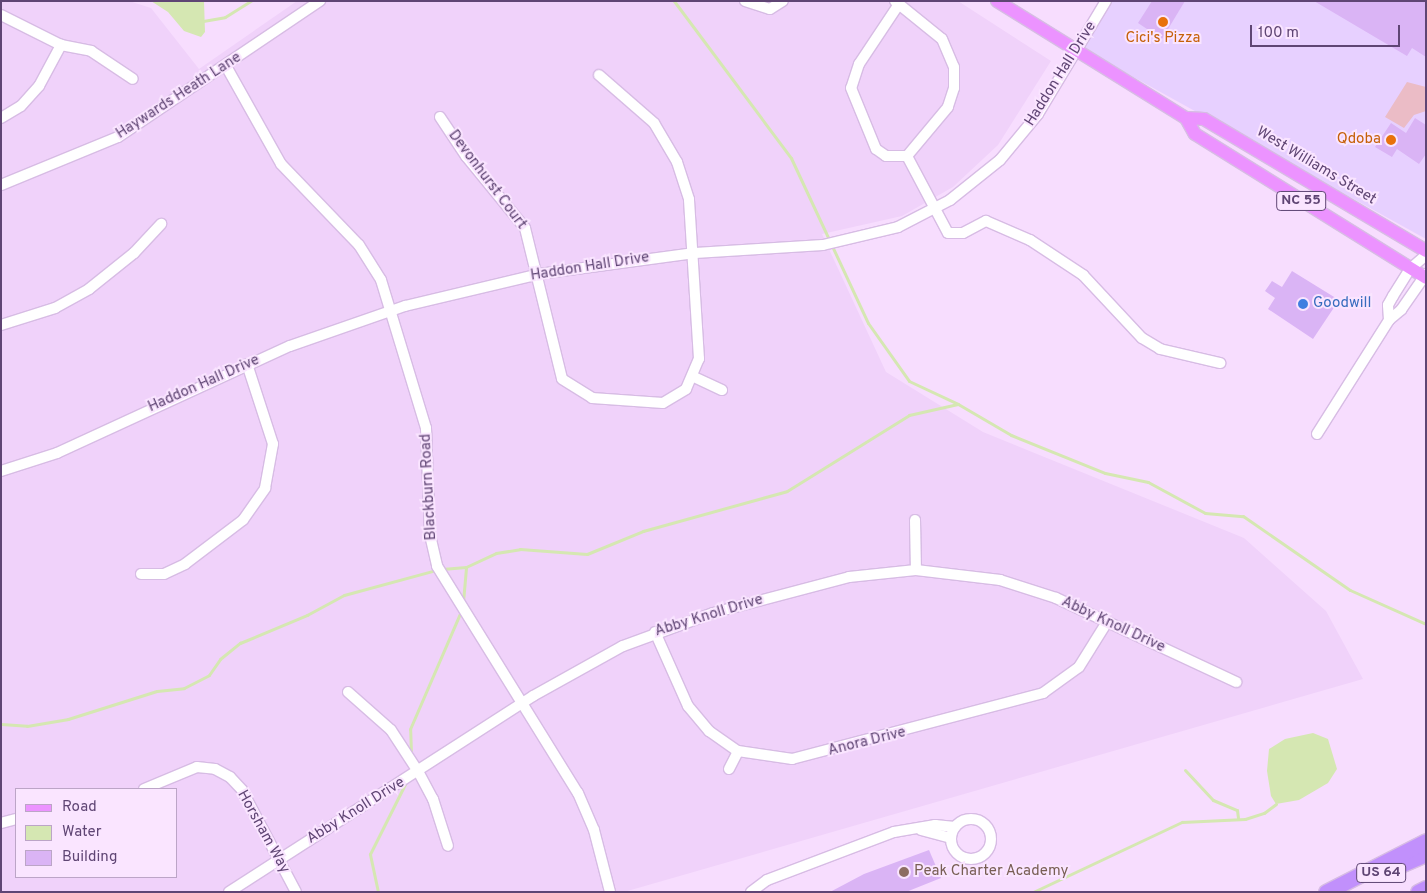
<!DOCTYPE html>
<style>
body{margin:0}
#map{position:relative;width:1427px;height:893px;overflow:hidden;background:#f7ddfe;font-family:Overpass,sans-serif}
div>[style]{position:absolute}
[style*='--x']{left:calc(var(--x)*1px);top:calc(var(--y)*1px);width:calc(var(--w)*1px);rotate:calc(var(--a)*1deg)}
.residential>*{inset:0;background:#f0d2fa}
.commercial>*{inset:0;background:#e7d0ff}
.green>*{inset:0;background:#ebbcc6}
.water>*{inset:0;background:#d5e7b2}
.stream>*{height:3px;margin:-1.5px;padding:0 1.5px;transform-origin:1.5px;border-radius:1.5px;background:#d5e7b2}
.building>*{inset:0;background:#dab4f5}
.roads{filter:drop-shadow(1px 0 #d7bce4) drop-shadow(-1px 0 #d7bce4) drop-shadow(0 1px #d7bce4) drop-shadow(0 -1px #d7bce4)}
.minor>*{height:10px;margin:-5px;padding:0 5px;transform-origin:5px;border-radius:5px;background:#fff}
.minor>.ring{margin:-5px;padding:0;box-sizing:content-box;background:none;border:10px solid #fff;border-radius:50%}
.major>*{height:12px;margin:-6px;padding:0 6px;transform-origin:6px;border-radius:6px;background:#ec93ff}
.highway>*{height:15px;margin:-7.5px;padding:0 7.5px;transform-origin:7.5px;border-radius:7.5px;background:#c190fc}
.dots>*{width:14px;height:14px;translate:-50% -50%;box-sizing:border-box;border:2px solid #fae5ff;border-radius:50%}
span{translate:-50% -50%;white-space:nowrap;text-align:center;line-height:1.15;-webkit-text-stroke:4px #fae5ff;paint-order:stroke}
.shield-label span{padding:1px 4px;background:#fae5ff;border:1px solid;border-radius:4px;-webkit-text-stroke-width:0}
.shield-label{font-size:14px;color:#5f4574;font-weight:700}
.food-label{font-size:15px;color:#c56008}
.right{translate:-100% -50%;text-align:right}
.street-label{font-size:15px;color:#5f4574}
.shop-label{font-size:15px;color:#366cbe}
.left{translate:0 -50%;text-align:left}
.education-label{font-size:15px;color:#785e54}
.frame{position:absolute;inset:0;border:2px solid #5f4574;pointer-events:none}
.legend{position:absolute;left:15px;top:788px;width:162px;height:90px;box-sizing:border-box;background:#fae5ff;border:1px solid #bca5c7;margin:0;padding:6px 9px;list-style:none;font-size:15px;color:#5f4574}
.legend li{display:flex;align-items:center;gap:10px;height:25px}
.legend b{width:25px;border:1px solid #bca5c7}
.scale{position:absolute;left:1250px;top:25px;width:150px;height:22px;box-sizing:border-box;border:2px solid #5f4574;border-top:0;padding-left:6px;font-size:15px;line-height:18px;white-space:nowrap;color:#5f4574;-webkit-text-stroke:4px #fae5ff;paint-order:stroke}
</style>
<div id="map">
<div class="residential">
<div style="clip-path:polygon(evenodd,1px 1px,129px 1px,151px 8px,199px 69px,297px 1px,958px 1px,1051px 61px,998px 145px,953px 187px,902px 216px,822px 234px,886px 372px,983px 432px,1244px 538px,1326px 611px,1363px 679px,624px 892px,1px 892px,1px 1px,16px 789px,176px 789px,176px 877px,16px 877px,16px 789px)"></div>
</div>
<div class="commercial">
<div style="clip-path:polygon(1108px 1px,1426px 1px,1426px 239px,1081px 48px)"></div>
</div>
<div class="green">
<div style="clip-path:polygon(1407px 82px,1426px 87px,1426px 111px,1414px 115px,1404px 128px,1385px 117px)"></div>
</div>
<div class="water">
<div style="clip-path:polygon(151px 1px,204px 1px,205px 32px,201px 37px,184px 31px,168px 12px)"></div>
<div style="clip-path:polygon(1313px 733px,1328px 739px,1337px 769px,1328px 783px,1299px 800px,1276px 804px,1271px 796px,1267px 771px,1269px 749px,1285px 739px)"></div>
</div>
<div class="stream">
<div style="--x:674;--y:1;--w:196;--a:53.3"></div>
<div style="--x:791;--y:158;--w:182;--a:65"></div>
<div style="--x:868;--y:323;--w:71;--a:54.7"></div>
<div style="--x:909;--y:381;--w:54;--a:25.1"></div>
<div style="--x:958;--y:404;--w:61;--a:30.3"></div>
<div style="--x:1011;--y:435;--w:101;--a:22"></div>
<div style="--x:1105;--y:473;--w:44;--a:11.8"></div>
<div style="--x:1148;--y:482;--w:65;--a:28.5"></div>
<div style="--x:1205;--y:513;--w:38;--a:5"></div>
<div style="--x:1243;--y:516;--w:130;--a:34.7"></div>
<div style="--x:1350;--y:590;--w:83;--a:24.1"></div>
<div style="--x:203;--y:21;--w:22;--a:-10"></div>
<div style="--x:225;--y:17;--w:31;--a:-32"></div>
<div style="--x:442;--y:569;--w:24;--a:-5"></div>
<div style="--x:466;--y:567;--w:33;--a:-25"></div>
<div style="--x:496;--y:553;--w:24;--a:-9"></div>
<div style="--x:520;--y:549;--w:67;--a:4.3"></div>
<div style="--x:587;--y:554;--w:61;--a:-22.3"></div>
<div style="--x:643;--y:531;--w:149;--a:-15.5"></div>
<div style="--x:787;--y:491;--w:144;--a:-31.9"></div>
<div style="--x:909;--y:415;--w:50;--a:-12.7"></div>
<div style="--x:463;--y:602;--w:35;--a:-85"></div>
<div style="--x:1;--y:724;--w:26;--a:4"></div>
<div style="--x:27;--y:726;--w:42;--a:-9.7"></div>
<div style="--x:68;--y:719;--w:93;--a:-17.5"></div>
<div style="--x:157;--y:691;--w:27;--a:-6"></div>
<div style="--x:184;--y:688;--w:28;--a:-27"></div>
<div style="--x:209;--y:675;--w:19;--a:-55"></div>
<div style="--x:220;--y:659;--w:26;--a:-39"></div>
<div style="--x:240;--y:643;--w:73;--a:-22.7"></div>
<div style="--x:307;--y:615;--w:42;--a:-28.4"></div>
<div style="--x:344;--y:595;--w:95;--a:-15.2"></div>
<div style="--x:411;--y:753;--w:24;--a:-92"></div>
<div style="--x:410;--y:729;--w:129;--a:-66.6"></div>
<div style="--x:1185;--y:770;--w:41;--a:47"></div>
<div style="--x:1213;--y:800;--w:26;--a:23"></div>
<div style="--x:1237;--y:810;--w:8;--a:83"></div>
<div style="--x:378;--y:892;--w:39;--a:-102"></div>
<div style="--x:370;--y:854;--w:80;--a:-63.4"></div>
<div style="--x:1033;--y:892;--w:165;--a:-25.2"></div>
<div style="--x:1182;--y:822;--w:63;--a:-2.7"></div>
<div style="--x:1245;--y:819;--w:20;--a:-18"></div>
<div style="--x:1264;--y:813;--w:15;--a:-37"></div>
</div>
<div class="building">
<div style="clip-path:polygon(1152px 1px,1185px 1px,1162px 39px,1138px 23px)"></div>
<div style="clip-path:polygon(1314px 1px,1426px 1px,1426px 57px,1412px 48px,1407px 56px)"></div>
<div style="clip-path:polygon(1415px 118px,1426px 125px,1426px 154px,1419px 164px,1397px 149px,1392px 157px,1375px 147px,1391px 123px,1406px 133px)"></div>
<div style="clip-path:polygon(1292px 271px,1339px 300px,1313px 339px,1268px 309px,1275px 298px,1265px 291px,1272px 281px,1282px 287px)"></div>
<div style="clip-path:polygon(929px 850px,941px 878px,906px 892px,830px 892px,864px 874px)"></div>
</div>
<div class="roads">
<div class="minor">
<div style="--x:745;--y:1;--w:26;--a:18"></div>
<div style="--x:770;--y:9;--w:15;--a:-32"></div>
<div style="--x:895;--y:1;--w:60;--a:39"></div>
<div style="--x:942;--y:39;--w:30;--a:67"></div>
<div style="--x:954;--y:67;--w:21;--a:90"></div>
<div style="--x:954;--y:88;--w:20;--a:108"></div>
<div style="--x:948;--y:107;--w:64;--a:129.9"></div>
<div style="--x:907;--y:156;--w:87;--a:62"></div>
<div style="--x:948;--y:233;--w:15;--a:0"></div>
<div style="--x:963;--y:233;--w:26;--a:-28"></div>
<div style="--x:986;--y:221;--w:48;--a:23.4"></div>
<div style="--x:1030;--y:240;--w:64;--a:33.4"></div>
<div style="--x:1083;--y:275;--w:86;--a:46.9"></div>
<div style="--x:1142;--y:338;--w:21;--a:31"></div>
<div style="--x:1160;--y:349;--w:62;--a:13.1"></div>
<div style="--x:899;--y:4;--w:72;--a:123.7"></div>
<div style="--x:859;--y:64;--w:25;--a:108"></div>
<div style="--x:851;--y:88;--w:66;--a:67.7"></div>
<div style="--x:876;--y:149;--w:12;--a:35"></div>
<div style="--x:886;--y:156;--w:21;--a:0"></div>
<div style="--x:1;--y:15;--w:67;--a:26.6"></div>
<div style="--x:61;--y:45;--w:31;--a:11"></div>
<div style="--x:91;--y:51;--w:50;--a:33.7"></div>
<div style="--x:226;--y:66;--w:112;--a:60.7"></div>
<div style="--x:281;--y:164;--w:112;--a:46.1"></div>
<div style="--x:359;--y:245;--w:41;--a:57.8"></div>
<div style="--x:381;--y:280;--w:155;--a:73.1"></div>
<div style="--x:426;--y:428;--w:107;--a:87.9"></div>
<div style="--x:430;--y:535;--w:32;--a:77"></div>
<div style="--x:437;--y:566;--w:267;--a:58.2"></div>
<div style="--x:578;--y:793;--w:40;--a:66.6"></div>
<div style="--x:594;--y:830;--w:64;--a:75.5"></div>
<div style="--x:440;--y:117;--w:47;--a:56.3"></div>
<div style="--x:466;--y:156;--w:93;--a:50.7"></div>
<div style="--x:525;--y:228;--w:155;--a:76.2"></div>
<div style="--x:562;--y:379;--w:36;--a:32"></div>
<div style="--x:592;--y:398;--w:71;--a:4"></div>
<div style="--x:663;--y:403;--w:27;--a:-31"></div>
<div style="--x:686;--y:389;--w:33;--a:-67"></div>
<div style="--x:699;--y:359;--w:160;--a:-93.6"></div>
<div style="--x:689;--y:199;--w:39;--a:-108"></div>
<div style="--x:677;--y:162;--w:45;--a:-120.5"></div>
<div style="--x:654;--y:123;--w:73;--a:-138.9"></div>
<div style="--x:1;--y:118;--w:23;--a:-31"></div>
<div style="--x:21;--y:106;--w:27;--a:-48"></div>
<div style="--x:39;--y:86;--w:47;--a:-61.8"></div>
<div style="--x:1;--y:185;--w:126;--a:-22.3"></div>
<div style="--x:118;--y:137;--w:244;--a:-34"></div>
<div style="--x:1389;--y:320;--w:15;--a:-94"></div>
<div style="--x:1388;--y:305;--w:10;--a:-61"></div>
<div style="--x:1393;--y:296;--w:32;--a:-58"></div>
<div style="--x:1410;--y:269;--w:21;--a:-41"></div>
<div style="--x:1;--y:325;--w:57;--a:-17.5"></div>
<div style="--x:55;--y:308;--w:39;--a:-29"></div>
<div style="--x:89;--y:289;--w:58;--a:-38.7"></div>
<div style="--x:134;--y:253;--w:40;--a:-47"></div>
<div style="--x:694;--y:377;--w:31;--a:25"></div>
<div style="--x:1317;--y:434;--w:135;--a:-57.7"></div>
<div style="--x:1389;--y:320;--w:16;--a:-40"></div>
<div style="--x:1401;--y:310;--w:44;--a:-55.2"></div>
<div style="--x:1;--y:471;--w:59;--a:-17.8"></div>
<div style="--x:57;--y:453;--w:256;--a:-24.7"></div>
<div style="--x:290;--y:346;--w:122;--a:-19.2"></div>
<div style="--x:405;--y:306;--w:138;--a:-13.4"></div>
<div style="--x:539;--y:274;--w:157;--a:-7.7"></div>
<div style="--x:695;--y:253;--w:128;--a:-3.6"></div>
<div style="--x:823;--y:245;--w:77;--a:-13.5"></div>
<div style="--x:898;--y:227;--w:59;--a:-27.4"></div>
<div style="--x:950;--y:200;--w:64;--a:-38.7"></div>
<div style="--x:1000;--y:160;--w:60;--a:-50.4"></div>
<div style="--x:1038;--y:114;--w:132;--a:-59"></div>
<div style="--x:915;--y:520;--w:50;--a:88.9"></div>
<div style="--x:141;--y:574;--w:23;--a:0"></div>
<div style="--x:164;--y:574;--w:23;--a:-25"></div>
<div style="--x:185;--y:564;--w:73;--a:-37.2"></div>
<div style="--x:243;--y:520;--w:39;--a:-55"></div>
<div style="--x:265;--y:488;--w:45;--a:-79.7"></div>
<div style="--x:273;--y:444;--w:84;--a:-108"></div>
<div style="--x:655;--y:632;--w:81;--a:66"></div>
<div style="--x:688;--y:706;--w:33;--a:50"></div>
<div style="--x:709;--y:731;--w:35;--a:35"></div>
<div style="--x:738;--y:751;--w:55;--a:8.4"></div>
<div style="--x:792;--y:759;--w:260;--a:-14.7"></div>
<div style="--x:1043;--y:693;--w:44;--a:-35.8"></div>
<div style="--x:1079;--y:667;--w:53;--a:-58.1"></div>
<div style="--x:348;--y:692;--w:57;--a:41.5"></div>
<div style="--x:391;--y:730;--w:51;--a:56.9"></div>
<div style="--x:419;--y:773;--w:30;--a:62"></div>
<div style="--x:433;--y:799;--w:49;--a:72.3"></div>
<div style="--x:729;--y:769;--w:20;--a:-63"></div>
<div style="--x:144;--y:789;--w:57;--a:-22.5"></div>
<div style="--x:197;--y:767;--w:18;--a:6"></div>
<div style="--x:215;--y:769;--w:17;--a:28"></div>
<div style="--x:230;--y:777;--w:18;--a:47"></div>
<div style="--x:242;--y:790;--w:115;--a:62.1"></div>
<div class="ring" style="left:951px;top:819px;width:30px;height:30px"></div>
<div style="--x:1;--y:823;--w:16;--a:-15"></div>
<div style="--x:921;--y:830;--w:31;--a:15"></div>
<div style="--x:229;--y:892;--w:362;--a:-32.8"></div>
<div style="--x:533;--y:696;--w:103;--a:-29.1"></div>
<div style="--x:623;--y:646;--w:96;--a:-20.1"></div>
<div style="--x:713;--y:613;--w:141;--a:-14.8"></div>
<div style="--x:849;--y:577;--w:67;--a:-6"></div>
<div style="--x:916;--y:570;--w:85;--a:6.8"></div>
<div style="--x:1000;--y:580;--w:59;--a:17.8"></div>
<div style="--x:1056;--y:598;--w:199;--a:25"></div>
<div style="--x:751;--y:892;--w:20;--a:-37"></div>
<div style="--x:767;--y:880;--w:136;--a:-20.7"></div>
<div style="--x:894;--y:832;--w:42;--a:-9.7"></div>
<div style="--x:935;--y:825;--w:20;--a:6"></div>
</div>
<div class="major">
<div style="--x:997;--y:1;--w:222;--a:31.8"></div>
<div style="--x:1186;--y:118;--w:18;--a:3"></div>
<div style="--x:1204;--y:119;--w:258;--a:30.7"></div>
<div style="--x:1186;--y:118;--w:18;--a:61"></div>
<div style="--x:1195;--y:134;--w:272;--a:31.9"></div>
</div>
<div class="highway">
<div style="--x:1393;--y:868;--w:36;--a:-23"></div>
<div style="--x:1326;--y:892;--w:112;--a:-27"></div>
<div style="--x:1418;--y:892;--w:9;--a:-27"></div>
</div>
</div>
<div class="dots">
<div style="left:1163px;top:22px;background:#e8710a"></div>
<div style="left:1391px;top:140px;background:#e8710a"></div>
<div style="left:1303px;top:304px;background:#3f7fe0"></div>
<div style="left:904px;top:872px;background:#8d6e63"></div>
</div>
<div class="shield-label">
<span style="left:1301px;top:201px">NC 55</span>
<span style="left:1381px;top:873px">US 64</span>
</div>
<div class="food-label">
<span style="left:1163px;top:39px">Cici's Pizza</span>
<span class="right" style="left:1381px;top:140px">Qdoba</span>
</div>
<div class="street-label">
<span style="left:1061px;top:74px;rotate:-58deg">Haddon Hall Drive</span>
<span style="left:179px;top:96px;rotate:-33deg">Haywards Heath Lane</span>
<span style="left:1316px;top:166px;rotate:31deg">West Williams Street</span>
<span style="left:487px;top:180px;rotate:53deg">Devonhurst Court</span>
<span style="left:590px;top:267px;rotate:-9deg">Haddon Hall Drive</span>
<span style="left:204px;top:384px;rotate:-24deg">Haddon Hall Drive</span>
<span style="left:429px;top:487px;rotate:-93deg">Blackburn Road</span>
<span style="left:709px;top:616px;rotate:-17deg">Abby Knoll Drive</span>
<span style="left:1113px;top:625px;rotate:25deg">Abby Knoll Drive</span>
<span style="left:867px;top:742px;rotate:-14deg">Anora Drive</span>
<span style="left:356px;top:811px;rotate:-32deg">Abby Knoll Drive</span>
<span style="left:263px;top:832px;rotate:61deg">Horsham Way</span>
</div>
<div class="shop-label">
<span class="left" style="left:1313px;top:304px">Goodwill</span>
</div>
<div class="education-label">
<span class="left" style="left:914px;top:872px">Peak Charter Academy</span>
</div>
<div class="frame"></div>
<ul class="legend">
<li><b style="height:6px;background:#ec93ff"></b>Road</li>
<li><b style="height:14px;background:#d5e7b2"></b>Water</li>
<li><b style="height:14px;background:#dab4f5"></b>Building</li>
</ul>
<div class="scale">100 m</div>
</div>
